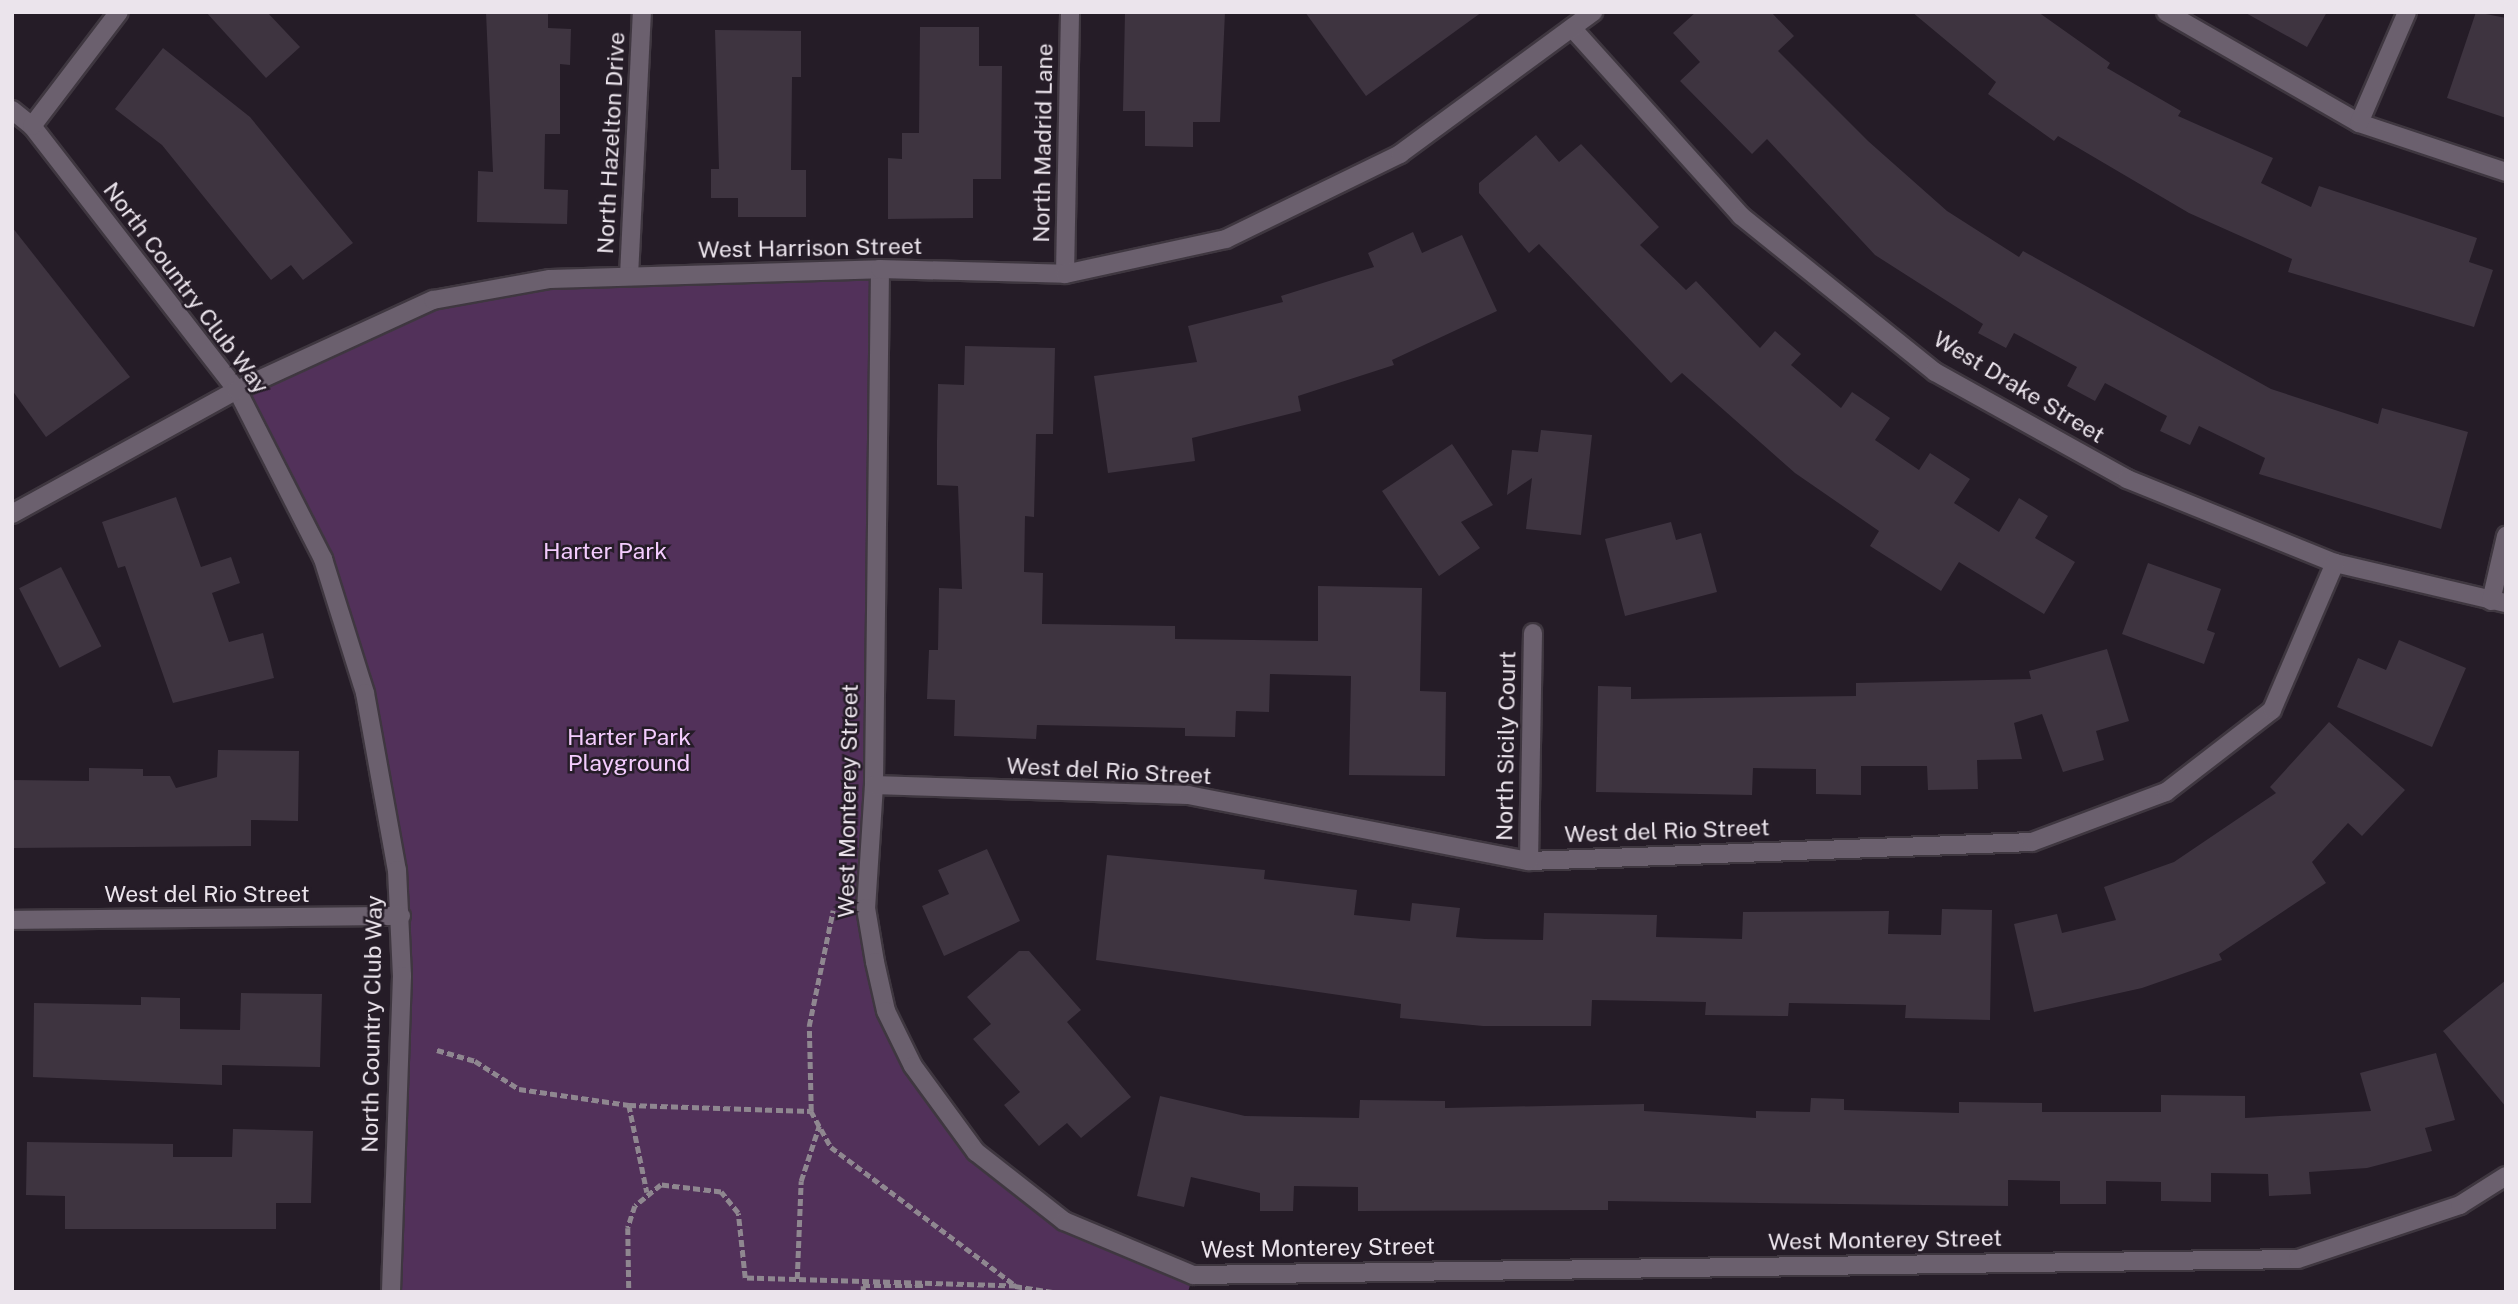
<!DOCTYPE html>
<style>
body{margin:0}
#map{position:relative;width:2518px;height:1304px;overflow:hidden;background:#251c27;font-family:"Public Sans",sans-serif}
div>[style]{position:absolute}
[style*='--x']{left:calc(var(--x)*1px);top:calc(var(--y)*1px);width:calc(var(--w)*1px);rotate:calc(var(--a)*1deg)}
.green>*{inset:0;background:#52315a}
.building>*{inset:0;background:#3e3440;transform-origin:0 0}
.path>*{height:4.5px;margin-top:-2.25px;transform-origin:0;background:repeating-linear-gradient(90deg,#8f8790 0 7px,transparent 0 10.5px)}
.roads{filter:drop-shadow(2px 0 #3f3740) drop-shadow(-2px 0 #3f3740) drop-shadow(0 2px #3f3740) drop-shadow(0 -2px #3f3740)}
.minor>*{height:18px;margin:-9px;padding:0 9px;transform-origin:9px;border-radius:9px;background:#6b606e}
span{translate:-50% -50%;white-space:nowrap;text-align:center;line-height:1.15;-webkit-text-stroke:5px #251c27;paint-order:stroke}
.street-label{font-size:23px;color:#ebe4ec}
.park-label{font-size:23px;color:#f4ccfe}
.frame{position:absolute;inset:0;border:14px solid #ebe4ec;pointer-events:none}
</style>
<div id="map">
<div class="green">
<div style="clip-path:polygon(880px 269px,866px 908px,886px 1011px,976px 1152px,1064px 1221px,1193px 1275px,1188px 1292px,391px 1292px,402px 976px,392px 823px,323px 560px,237px 390px,433px 300px,550px 279px)"></div>
</div>
<div class="building">
<div style="clip-path:polygon(206px 12px,267px 12px,300px 47px,266px 78px)"></div>
<div style="clip-path:polygon(486px 12px,548px 14px,548px 28px,571px 29px,570px 65px,560px 64px,560px 134px,545px 134px,544px 189px,568px 190px,567px 224px,477px 222px,478px 171px,493px 172px)"></div>
<div style="clip-path:polygon(1125px 12px,1225px 12px,1220px 122px,1193px 122px,1193px 147px,1145px 146px,1145px 111px,1123px 111px)"></div>
<div style="clip-path:polygon(1305px 12px,1482px 12px,1366px 96px)"></div>
<div style="clip-path:polygon(1696px 12px,1771px 12px,1794px 36px,1778px 51px,1868px 141px,1947px 211px,2019px 257px,2023px 251px,2271px 389px,2378px 424px,2382px 408px,2468px 432px,2441px 529px,2259px 474px,2265px 458px,2199px 426px,2190px 445px,2160px 431px,2167px 416px,2105px 383px,2095px 401px,2067px 386px,2077px 367px,2014px 333px,2006px 348px,1978px 333px,1983px 324px,1875px 255px,1767px 139px,1752px 154px,1680px 81px,1700px 62px,1673px 33px)"></div>
<div style="clip-path:polygon(1912px 12px,2038px 12px,2110px 63px,2107px 68px,2181px 111px,2178px 116px,2273px 158px,2261px 183px,2311px 207px,2319px 186px,2477px 238px,2469px 262px,2493px 270px,2474px 327px,2288px 272px,2292px 259px,2189px 213px,2058px 136px,2054px 141px,1988px 94px,1996px 82px)"></div>
<div style="clip-path:polygon(2244px 12px,2327px 12px,2307px 47px)"></div>
<div style="clip-path:polygon(2476px 12px,2506px 18px,2506px 118px,2447px 98px)"></div>
<div style="clip-path:polygon(920px 27px,979px 27px,979px 66px,1002px 66px,1001px 179px,973px 179px,973px 218px,888px 219px,888px 158px,902px 159px,902px 133px,919px 133px)"></div>
<div style="clip-path:polygon(715px 30px,801px 31px,801px 77px,792px 77px,791px 170px,806px 170px,806px 217px,738px 217px,738px 198px,711px 198px,711px 169px,719px 169px)"></div>
<div style="clip-path:polygon(163px 48px,250px 117px,353px 243px,303px 280px,291px 265px,271px 280px,162px 145px,115px 109px)"></div>
<div style="clip-path:polygon(1536px 135px,1559px 162px,1581px 144px,1659px 227px,1640px 245px,1686px 290px,1696px 281px,1760px 348px,1775px 331px,1801px 354px,1791px 365px,1841px 408px,1852px 392px,1890px 418px,1875px 440px,1919px 470px,1930px 453px,1970px 479px,1954px 503px,1999px 532px,2019px 498px,2048px 516px,2035px 538px,2075px 562px,2044px 614px,1959px 562px,1941px 591px,1870px 546px,1879px 531px,1795px 473px,1682px 373px,1671px 383px,1539px 244px,1529px 253px,1479px 193px,1479px 183px)"></div>
<div style="clip-path:polygon(12px 227px,130px 377px,46px 437px,12px 390px)"></div>
<div style="clip-path:polygon(1413px 232px,1422px 253px,1462px 235px,1497px 311px,1392px 360px,1394px 365px,1298px 396px,1301px 411px,1192px 438px,1195px 461px,1108px 473px,1094px 376px,1197px 362px,1188px 326px,1283px 302px,1281px 296px,1374px 267px,1368px 253px)"></div>
<div style="clip-path:polygon(965px 346px,1055px 348px,1053px 434px,1036px 434px,1034px 517px,1025px 516px,1024px 572px,1043px 573px,1042px 624px,1175px 626px,1175px 639px,1318px 641px,1318px 586px,1422px 588px,1420px 691px,1446px 692px,1445px 776px,1349px 775px,1351px 676px,1270px 674px,1269px 712px,1236px 711px,1235px 737px,1185px 736px,1185px 728px,1037px 725px,1036px 739px,954px 736px,955px 700px,927px 699px,929px 650px,938px 650px,939px 588px,962px 589px,958px 486px,937px 485px,937px 442px,938px 384px,964px 385px)"></div>
<div style="clip-path:polygon(1541px 430px,1592px 435px,1581px 535px,1526px 529px,1532px 478px,1507px 495px,1512px 450px,1538px 452px)"></div>
<div style="clip-path:polygon(1452px 444px,1493px 505px,1461px 522px,1480px 548px,1439px 576px,1382px 491px)"></div>
<div style="clip-path:polygon(176px 497px,201px 567px,231px 557px,240px 583px,212px 593px,229px 642px,263px 633px,274px 678px,173px 703px,125px 566px,118px 568px,102px 522px)"></div>
<div style="clip-path:polygon(1671px 522px,1676px 540px,1701px 533px,1717px 592px,1625px 616px,1605px 539px)"></div>
<div style="clip-path:polygon(2148px 563px,2221px 589px,2207px 630px,2215px 633px,2204px 664px,2122px 634px)"></div>
<div style="left:61px;top:567px;width:89px;height:47px;rotate:63deg"></div>
<div style="clip-path:polygon(2399px 640px,2466px 668px,2432px 747px,2337px 707px,2358px 658px,2386px 670px)"></div>
<div style="clip-path:polygon(2107px 649px,2129px 721px,2096px 731px,2104px 760px,2063px 772px,2042px 714px,2014px 723px,2022px 759px,1977px 760px,1978px 789px,1928px 790px,1927px 766px,1861px 766px,1861px 795px,1816px 794px,1816px 769px,1753px 768px,1752px 795px,1596px 792px,1598px 686px,1631px 687px,1631px 699px,1856px 696px,1856px 683px,2031px 679px,2029px 671px)"></div>
<div style="clip-path:polygon(2329px 722px,2405px 790px,2362px 836px,2348px 823px,2312px 862px,2326px 883px,2219px 954px,2222px 960px,2142px 988px,2034px 1012px,2014px 924px,2057px 914px,2062px 933px,2116px 920px,2104px 887px,2174px 862px,2276px 793px,2270px 787px)"></div>
<div style="clip-path:polygon(218px 750px,299px 751px,298px 821px,251px 820px,251px 846px,12px 848px,12px 780px,89px 781px,89px 768px,143px 769px,143px 776px,170px 776px,176px 788px,217px 777px)"></div>
<div style="clip-path:polygon(987px 849px,1020px 921px,944px 956px,922px 906px,949px 894px,938px 870px)"></div>
<div style="clip-path:polygon(1107px 855px,1265px 870px,1264px 879px,1357px 890px,1354px 915px,1410px 921px,1412px 903px,1460px 908px,1456px 937px,1485px 939px,1543px 940px,1544px 913px,1657px 915px,1656px 937px,1742px 939px,1743px 912px,1889px 911px,1888px 934px,1941px 935px,1942px 909px,1992px 910px,1990px 1020px,1905px 1018px,1906px 1005px,1789px 1003px,1788px 1016px,1705px 1015px,1706px 1002px,1592px 1000px,1591px 1026px,1483px 1026px,1400px 1018px,1401px 1004px,1096px 960px)"></div>
<div style="clip-path:polygon(1019px 951px,1029px 951px,1081px 1010px,1067px 1022px,1131px 1097px,1081px 1138px,1067px 1123px,1039px 1146px,1004px 1105px,1020px 1092px,973px 1039px,991px 1024px,967px 997px)"></div>
<div style="clip-path:polygon(2506px 980px,2506px 1107px,2443px 1031px)"></div>
<div style="clip-path:polygon(241px 993px,322px 994px,320px 1067px,222px 1065px,222px 1085px,33px 1077px,34px 1003px,141px 1005px,141px 997px,180px 998px,180px 1029px,240px 1030px)"></div>
<div style="clip-path:polygon(2436px 1053px,2455px 1120px,2425px 1128px,2432px 1151px,2367px 1168px,2309px 1172px,2311px 1194px,2269px 1196px,2268px 1174px,2211px 1173px,2211px 1202px,2161px 1201px,2161px 1182px,2106px 1181px,2106px 1204px,2060px 1204px,2060px 1181px,2008px 1180px,2008px 1206px,1608px 1201px,1608px 1210px,1358px 1211px,1358px 1187px,1294px 1186px,1293px 1211px,1260px 1211px,1260px 1193px,1191px 1177px,1184px 1207px,1137px 1196px,1160px 1096px,1245px 1116px,1359px 1118px,1360px 1100px,1445px 1101px,1445px 1108px,1644px 1104px,1644px 1111px,1756px 1118px,1756px 1111px,1810px 1112px,1811px 1098px,1844px 1099px,1844px 1110px,1959px 1113px,1959px 1102px,2042px 1103px,2042px 1112px,2161px 1112px,2161px 1095px,2245px 1096px,2245px 1118px,2371px 1111px,2360px 1073px)"></div>
<div style="clip-path:polygon(233px 1129px,313px 1131px,311px 1203px,276px 1203px,276px 1229px,65px 1229px,65px 1196px,26px 1195px,27px 1142px,173px 1144px,173px 1157px,232px 1157px)"></div>
</div>
<div class="path">
<div style="--x:437;--y:1050;--w:40;--a:16"></div>
<div style="--x:475;--y:1061;--w:52;--a:32.5"></div>
<div style="--x:519;--y:1089;--w:111;--a:8.3"></div>
<div style="--x:629;--y:1105;--w:182;--a:1.9"></div>
<div style="--x:811;--y:1111;--w:41;--a:60.9"></div>
<div style="--x:831;--y:1147;--w:231;--a:36.9"></div>
<div style="--x:1016;--y:1286;--w:271;--a:-178.3"></div>
<div style="--x:745;--y:1278;--w:65;--a:-96.1"></div>
<div style="--x:738;--y:1213;--w:27;--a:-129"></div>
<div style="--x:721;--y:1192;--w:60;--a:-173.3"></div>
<div style="--x:661;--y:1185;--w:33;--a:141"></div>
<div style="--x:635;--y:1206;--w:23;--a:108"></div>
<div style="--x:628;--y:1228;--w:64;--a:89.1"></div>
<div style="--x:629;--y:1105;--w:89;--a:78.3"></div>
<div style="--x:811;--y:1111;--w:85;--a:-91.3"></div>
<div style="--x:809;--y:1026;--w:118;--a:-78.3"></div>
<div style="--x:797;--y:1279;--w:98;--a:-87.7"></div>
<div style="--x:801;--y:1181;--w:58;--a:-71.9"></div>
<div style="--x:1015;--y:1286;--w:38;--a:9"></div>
<div style="--x:863;--y:1292;--w:6;--a:-90"></div>
<div style="--x:863;--y:1286;--w:63;--a:0"></div>
</div>
<div class="roads">
<div class="minor">
<div style="--x:2166;--y:12;--w:223;--a:29.9"></div>
<div style="--x:2359;--y:123;--w:155;--a:18.4"></div>
<div style="--x:1572;--y:28;--w:253;--a:48"></div>
<div style="--x:1741;--y:216;--w:249;--a:38.8"></div>
<div style="--x:1935;--y:372;--w:220;--a:29.1"></div>
<div style="--x:2127;--y:479;--w:224;--a:22"></div>
<div style="--x:2335;--y:563;--w:176;--a:13.2"></div>
<div style="--x:12;--y:110;--w:26;--a:39"></div>
<div style="--x:32;--y:126;--w:334;--a:52.2"></div>
<div style="--x:237;--y:390;--w:190;--a:63"></div>
<div style="--x:323;--y:559;--w:140;--a:72.6"></div>
<div style="--x:365;--y:693;--w:180;--a:79.8"></div>
<div style="--x:397;--y:870;--w:106;--a:87.3"></div>
<div style="--x:402;--y:976;--w:316;--a:92"></div>
<div style="--x:2359;--y:123;--w:121;--a:-66.6"></div>
<div style="--x:32;--y:126;--w:143;--a:-52.7"></div>
<div style="--x:880;--y:269;--w:516;--a:90.67"></div>
<div style="--x:874;--y:785;--w:123;--a:93.7"></div>
<div style="--x:866;--y:908;--w:55;--a:80.5"></div>
<div style="--x:875;--y:962;--w:50;--a:77.3"></div>
<div style="--x:886;--y:1011;--w:61;--a:63.9"></div>
<div style="--x:913;--y:1066;--w:107;--a:53.8"></div>
<div style="--x:976;--y:1152;--w:112;--a:38.1"></div>
<div style="--x:1064;--y:1221;--w:140;--a:22.7"></div>
<div style="--x:1193;--y:1275;--w:1105;--a:-0.83"></div>
<div style="--x:2298;--y:1259;--w:171;--a:-18.4"></div>
<div style="--x:2460;--y:1205;--w:54;--a:-32.2"></div>
<div style="--x:1065;--y:274;--w:262;--a:-88.9"></div>
<div style="--x:629;--y:276;--w:264;--a:-87.2"></div>
<div style="--x:12;--y:514;--w:257;--a:-28.9"></div>
<div style="--x:237;--y:390;--w:216;--a:-24.7"></div>
<div style="--x:433;--y:300;--w:119;--a:-10.2"></div>
<div style="--x:550;--y:279;--w:330;--a:-1.7"></div>
<div style="--x:880;--y:269;--w:185;--a:1.5"></div>
<div style="--x:1065;--y:274;--w:165;--a:-12.3"></div>
<div style="--x:1226;--y:239;--w:194;--a:-26"></div>
<div style="--x:1400;--y:154;--w:240;--a:-36.3"></div>
<div style="--x:2491;--y:601;--w:67;--a:-77"></div>
<div style="--x:874;--y:785;--w:314;--a:1.8"></div>
<div style="--x:1188;--y:795;--w:347;--a:11"></div>
<div style="--x:1529;--y:861;--w:503;--a:-2.16"></div>
<div style="--x:2032;--y:842;--w:143;--a:-20.5"></div>
<div style="--x:2166;--y:792;--w:134;--a:-37.7"></div>
<div style="--x:2272;--y:710;--w:160;--a:-66.8"></div>
<div style="--x:1529;--y:861;--w:228;--a:-89"></div>
<div style="--x:12;--y:920;--w:389;--a:-0.6"></div>
</div>
</div>
<div class="street-label">
<span style="left:611px;top:143px;rotate:-87deg">North Hazelton Drive</span>
<span style="left:1043px;top:143px;rotate:-89deg">North Madrid Lane</span>
<span style="left:810px;top:248px;rotate:-1deg">West Harrison Street</span>
<span style="left:186px;top:288px;rotate:53deg">North Country Club Way</span>
<span style="left:2019px;top:387px;rotate:31deg">West Drake Street</span>
<span style="left:1506px;top:746px;rotate:-89deg">North Sicily Court</span>
<span style="left:1109px;top:771px;rotate:3deg">West del Rio Street</span>
<span style="left:848px;top:801px;rotate:-89deg">West Monterey Street</span>
<span style="left:1667px;top:831px;rotate:-2deg">West del Rio Street</span>
<span style="left:207px;top:894px">West del Rio Street</span>
<span style="left:372px;top:1024px;rotate:-89deg">North Country Club Way</span>
<span style="left:1885px;top:1240px;rotate:-1deg">West Monterey Street</span>
<span style="left:1318px;top:1248px;rotate:-1deg">West Monterey Street</span>
</div>
<div class="park-label">
<span style="left:605px;top:551px">Harter Park</span>
<span style="left:629px;top:750px">Harter Park<br>Playground</span>
</div>
<div class="frame"></div>
</div>
